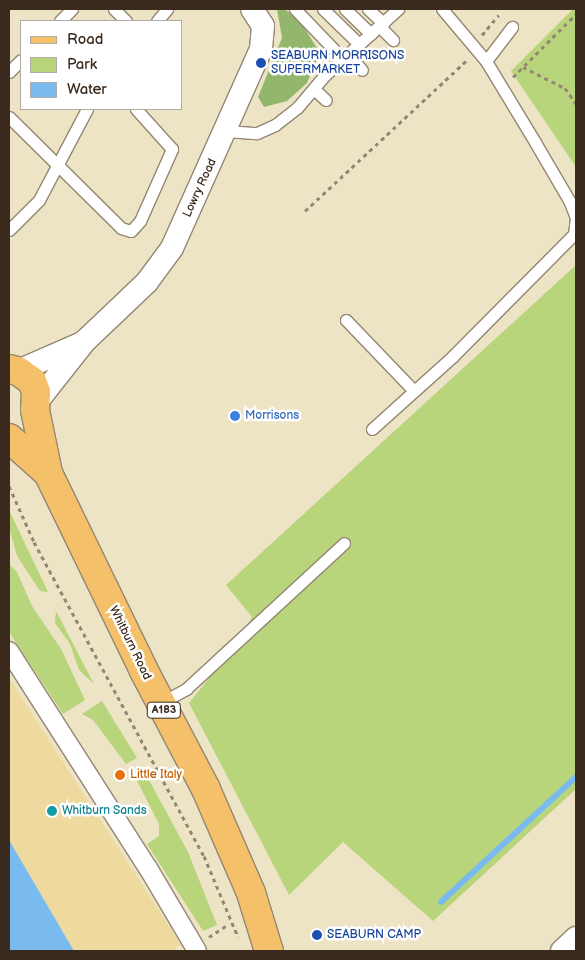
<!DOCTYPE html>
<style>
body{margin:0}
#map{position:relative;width:585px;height:960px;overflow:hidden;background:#ede3c5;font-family:"Balsamiq Sans",sans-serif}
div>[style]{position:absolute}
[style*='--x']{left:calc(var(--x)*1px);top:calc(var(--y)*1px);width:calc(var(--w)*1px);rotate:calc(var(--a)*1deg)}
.green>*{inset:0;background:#b9d57b}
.forest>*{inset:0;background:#92b66b}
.sand>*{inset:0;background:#eeda9e}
.water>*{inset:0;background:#7abbef}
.stream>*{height:5.5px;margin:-2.75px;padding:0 2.75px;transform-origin:2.75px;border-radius:2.75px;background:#7abbef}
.path>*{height:3px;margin-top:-1.5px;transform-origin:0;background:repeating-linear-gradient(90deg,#948672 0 4px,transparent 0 8px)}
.roads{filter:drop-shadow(1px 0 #948672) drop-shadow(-1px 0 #948672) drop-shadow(0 1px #948672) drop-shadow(0 -1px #948672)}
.service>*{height:11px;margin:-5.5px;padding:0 5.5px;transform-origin:5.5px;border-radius:5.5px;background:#fff}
.pedestrian>*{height:18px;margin:-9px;padding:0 9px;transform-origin:9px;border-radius:9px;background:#fff}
.minor>*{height:22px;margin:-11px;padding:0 11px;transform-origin:11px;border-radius:11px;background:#fff}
.primary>*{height:28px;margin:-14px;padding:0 14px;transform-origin:14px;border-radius:14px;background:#f4c16a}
.dots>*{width:14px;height:14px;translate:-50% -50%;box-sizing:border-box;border:2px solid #fff;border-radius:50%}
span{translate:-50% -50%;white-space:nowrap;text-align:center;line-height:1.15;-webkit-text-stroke:5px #fff;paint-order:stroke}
.shield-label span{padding:1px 4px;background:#fff;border:1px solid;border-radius:4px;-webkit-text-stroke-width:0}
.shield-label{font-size:11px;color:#3b2a1e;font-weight:700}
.transit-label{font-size:12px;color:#164399}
.left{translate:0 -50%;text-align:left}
.street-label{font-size:12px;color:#3b2a1e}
.shop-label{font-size:12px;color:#366cbe}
.food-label{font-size:12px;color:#c56008}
.culture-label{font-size:12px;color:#0d838f}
.frame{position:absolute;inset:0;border:10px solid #3b2a1e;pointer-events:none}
.legend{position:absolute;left:20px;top:20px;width:162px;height:90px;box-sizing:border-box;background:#fff;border:1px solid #b1aaa5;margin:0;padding:6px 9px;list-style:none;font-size:15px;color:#3b2a1e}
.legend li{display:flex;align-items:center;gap:10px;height:25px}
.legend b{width:25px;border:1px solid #b1aaa5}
</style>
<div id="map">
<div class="green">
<div style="clip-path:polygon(573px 9px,576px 9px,576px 167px,511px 71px)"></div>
<div style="clip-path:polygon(576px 265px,576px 789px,433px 921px,343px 842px,289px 895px,189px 703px,237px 643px,252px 617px,226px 585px)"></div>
<div style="clip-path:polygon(9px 510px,48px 592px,40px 591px,17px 556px,9px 527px)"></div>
<div style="clip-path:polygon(9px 564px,17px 572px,32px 606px,61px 649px,85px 700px,63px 714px,9px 632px)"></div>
<div style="clip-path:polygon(56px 611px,94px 684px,79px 670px,70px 644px,55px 623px)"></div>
<div style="clip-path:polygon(102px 701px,137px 758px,126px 764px,93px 720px,82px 714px)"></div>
<div style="clip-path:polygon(143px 769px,188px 852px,217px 925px,203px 931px,147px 844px,159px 836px,159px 824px,134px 775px)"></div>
</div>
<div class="forest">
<div style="clip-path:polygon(277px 9px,284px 9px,298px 18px,317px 48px,316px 62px,307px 83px,287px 101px,264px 107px,258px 97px,282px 38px)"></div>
</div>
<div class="sand">
<div style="clip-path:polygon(9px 678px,181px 945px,174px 948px,176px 951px,9px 951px)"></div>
</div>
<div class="water">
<div style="clip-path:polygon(9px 840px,74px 951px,9px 951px)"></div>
</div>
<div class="stream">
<div style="--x:441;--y:902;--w:184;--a:-42.8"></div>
</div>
<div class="path">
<div style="--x:482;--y:35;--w:26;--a:-50"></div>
<div style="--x:523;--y:67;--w:47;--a:26.6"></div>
<div style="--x:565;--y:88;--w:19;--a:55"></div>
<div style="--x:513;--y:77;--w:89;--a:-45"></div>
<div style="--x:305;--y:211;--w:221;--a:-43"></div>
<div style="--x:9;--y:486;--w:61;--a:65.9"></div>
<div style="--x:34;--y:542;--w:357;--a:61.6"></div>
<div style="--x:204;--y:856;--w:88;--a:67.2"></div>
<div style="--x:209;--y:937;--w:20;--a:-33"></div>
</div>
<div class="roads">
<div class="service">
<div style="--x:114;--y:9;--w:17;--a:45"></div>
<div style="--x:295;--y:9;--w:69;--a:46.2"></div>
<div style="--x:323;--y:9;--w:50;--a:44.2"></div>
<div style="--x:345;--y:9;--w:36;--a:44"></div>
<div style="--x:368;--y:9;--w:21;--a:43"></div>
<div style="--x:60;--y:21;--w:17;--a:-45"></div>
<div style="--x:157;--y:21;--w:16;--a:-50"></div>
<div style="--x:379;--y:26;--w:20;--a:45"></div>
<div style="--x:348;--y:54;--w:21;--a:49"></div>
<div style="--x:486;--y:61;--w:43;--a:-52.6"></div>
<div style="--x:9;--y:72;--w:17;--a:-45"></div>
<div style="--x:314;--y:89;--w:16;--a:43"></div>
<div style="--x:9;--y:117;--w:158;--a:44.7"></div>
<div style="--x:121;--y:228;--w:10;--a:17"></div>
<div style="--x:131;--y:231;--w:13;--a:-48"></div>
<div style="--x:140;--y:221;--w:79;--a:-66"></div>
<div style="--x:172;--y:149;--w:54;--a:-132"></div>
<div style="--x:226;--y:131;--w:31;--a:4"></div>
<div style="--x:257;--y:133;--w:20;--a:-24"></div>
<div style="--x:275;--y:125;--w:28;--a:-38"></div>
<div style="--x:297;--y:108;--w:42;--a:-49.8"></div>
<div style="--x:324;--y:76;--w:100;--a:-42.2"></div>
<div style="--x:9;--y:230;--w:42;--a:-45"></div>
<div style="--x:39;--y:200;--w:103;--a:-62.2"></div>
<div style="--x:346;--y:320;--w:98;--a:46.2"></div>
<div style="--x:372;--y:429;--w:109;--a:-42"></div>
<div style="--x:453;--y:356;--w:172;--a:-45.2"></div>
<div style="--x:574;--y:234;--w:16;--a:-83"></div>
<div style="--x:576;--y:218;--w:17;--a:-111"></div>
<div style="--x:570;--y:202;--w:69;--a:-120.3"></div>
<div style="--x:535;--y:142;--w:95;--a:-121.2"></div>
<div style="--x:486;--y:61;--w:68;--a:-130.2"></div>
<div style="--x:160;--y:703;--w:30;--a:-28"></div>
<div style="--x:186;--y:689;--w:215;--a:-42.7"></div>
</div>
<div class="pedestrian">
<div style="--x:9;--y:651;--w:258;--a:57.4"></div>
<div style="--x:148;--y:868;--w:96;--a:59.4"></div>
</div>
<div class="minor">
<div style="--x:18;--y:371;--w:70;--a:-23.6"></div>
<div style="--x:36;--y:403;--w:79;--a:-51.7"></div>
<div style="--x:85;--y:341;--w:86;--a:-43.6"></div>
<div style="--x:147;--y:282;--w:42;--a:-53.7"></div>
<div style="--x:172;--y:248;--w:218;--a:-65.9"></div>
<div style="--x:261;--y:49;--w:23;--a:-85"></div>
<div style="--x:263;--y:26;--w:20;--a:-123"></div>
<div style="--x:562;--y:951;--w:19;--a:-43"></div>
</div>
<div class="primary">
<div style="--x:9;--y:369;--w:9;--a:13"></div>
<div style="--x:18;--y:371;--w:17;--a:36"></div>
<div style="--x:32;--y:381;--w:12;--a:70"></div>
<div style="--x:36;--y:392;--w:18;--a:93"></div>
<div style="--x:35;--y:410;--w:64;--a:78.3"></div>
<div style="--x:48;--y:473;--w:220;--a:64.1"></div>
<div style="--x:144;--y:671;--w:131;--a:62.3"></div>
<div style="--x:205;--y:787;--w:116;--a:66.5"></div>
<div style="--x:251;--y:893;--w:61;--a:72.8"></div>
<div style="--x:9;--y:438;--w:52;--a:41.9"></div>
</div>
</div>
<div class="dots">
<div style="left:261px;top:63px;background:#1a4fb4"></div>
<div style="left:235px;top:416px;background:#3f7fe0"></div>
<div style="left:120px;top:775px;background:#e8710a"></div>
<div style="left:52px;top:811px;background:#0f9aa8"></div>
<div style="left:317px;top:935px;background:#1a4fb4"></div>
</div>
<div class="shield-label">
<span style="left:164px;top:710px">A183</span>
</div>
<div class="transit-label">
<span class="left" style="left:271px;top:63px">SEABURN MORRISONS<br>SUPERMARKET</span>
<span class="left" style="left:327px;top:935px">SEABURN CAMP</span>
</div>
<div class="street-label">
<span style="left:200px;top:188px;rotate:-65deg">Lowry Road</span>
<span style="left:130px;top:643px;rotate:64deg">Whitburn Road</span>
</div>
<div class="shop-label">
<span class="left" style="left:245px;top:416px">Morrisons</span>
</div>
<div class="food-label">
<span class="left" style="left:130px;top:775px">Little Italy</span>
</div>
<div class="culture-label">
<span class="left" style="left:62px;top:811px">Whitburn Sands</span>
</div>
<div class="frame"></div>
<ul class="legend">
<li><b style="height:6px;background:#f4c16a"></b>Road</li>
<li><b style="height:14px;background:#b9d57b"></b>Park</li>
<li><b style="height:14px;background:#7abbef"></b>Water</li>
</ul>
</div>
